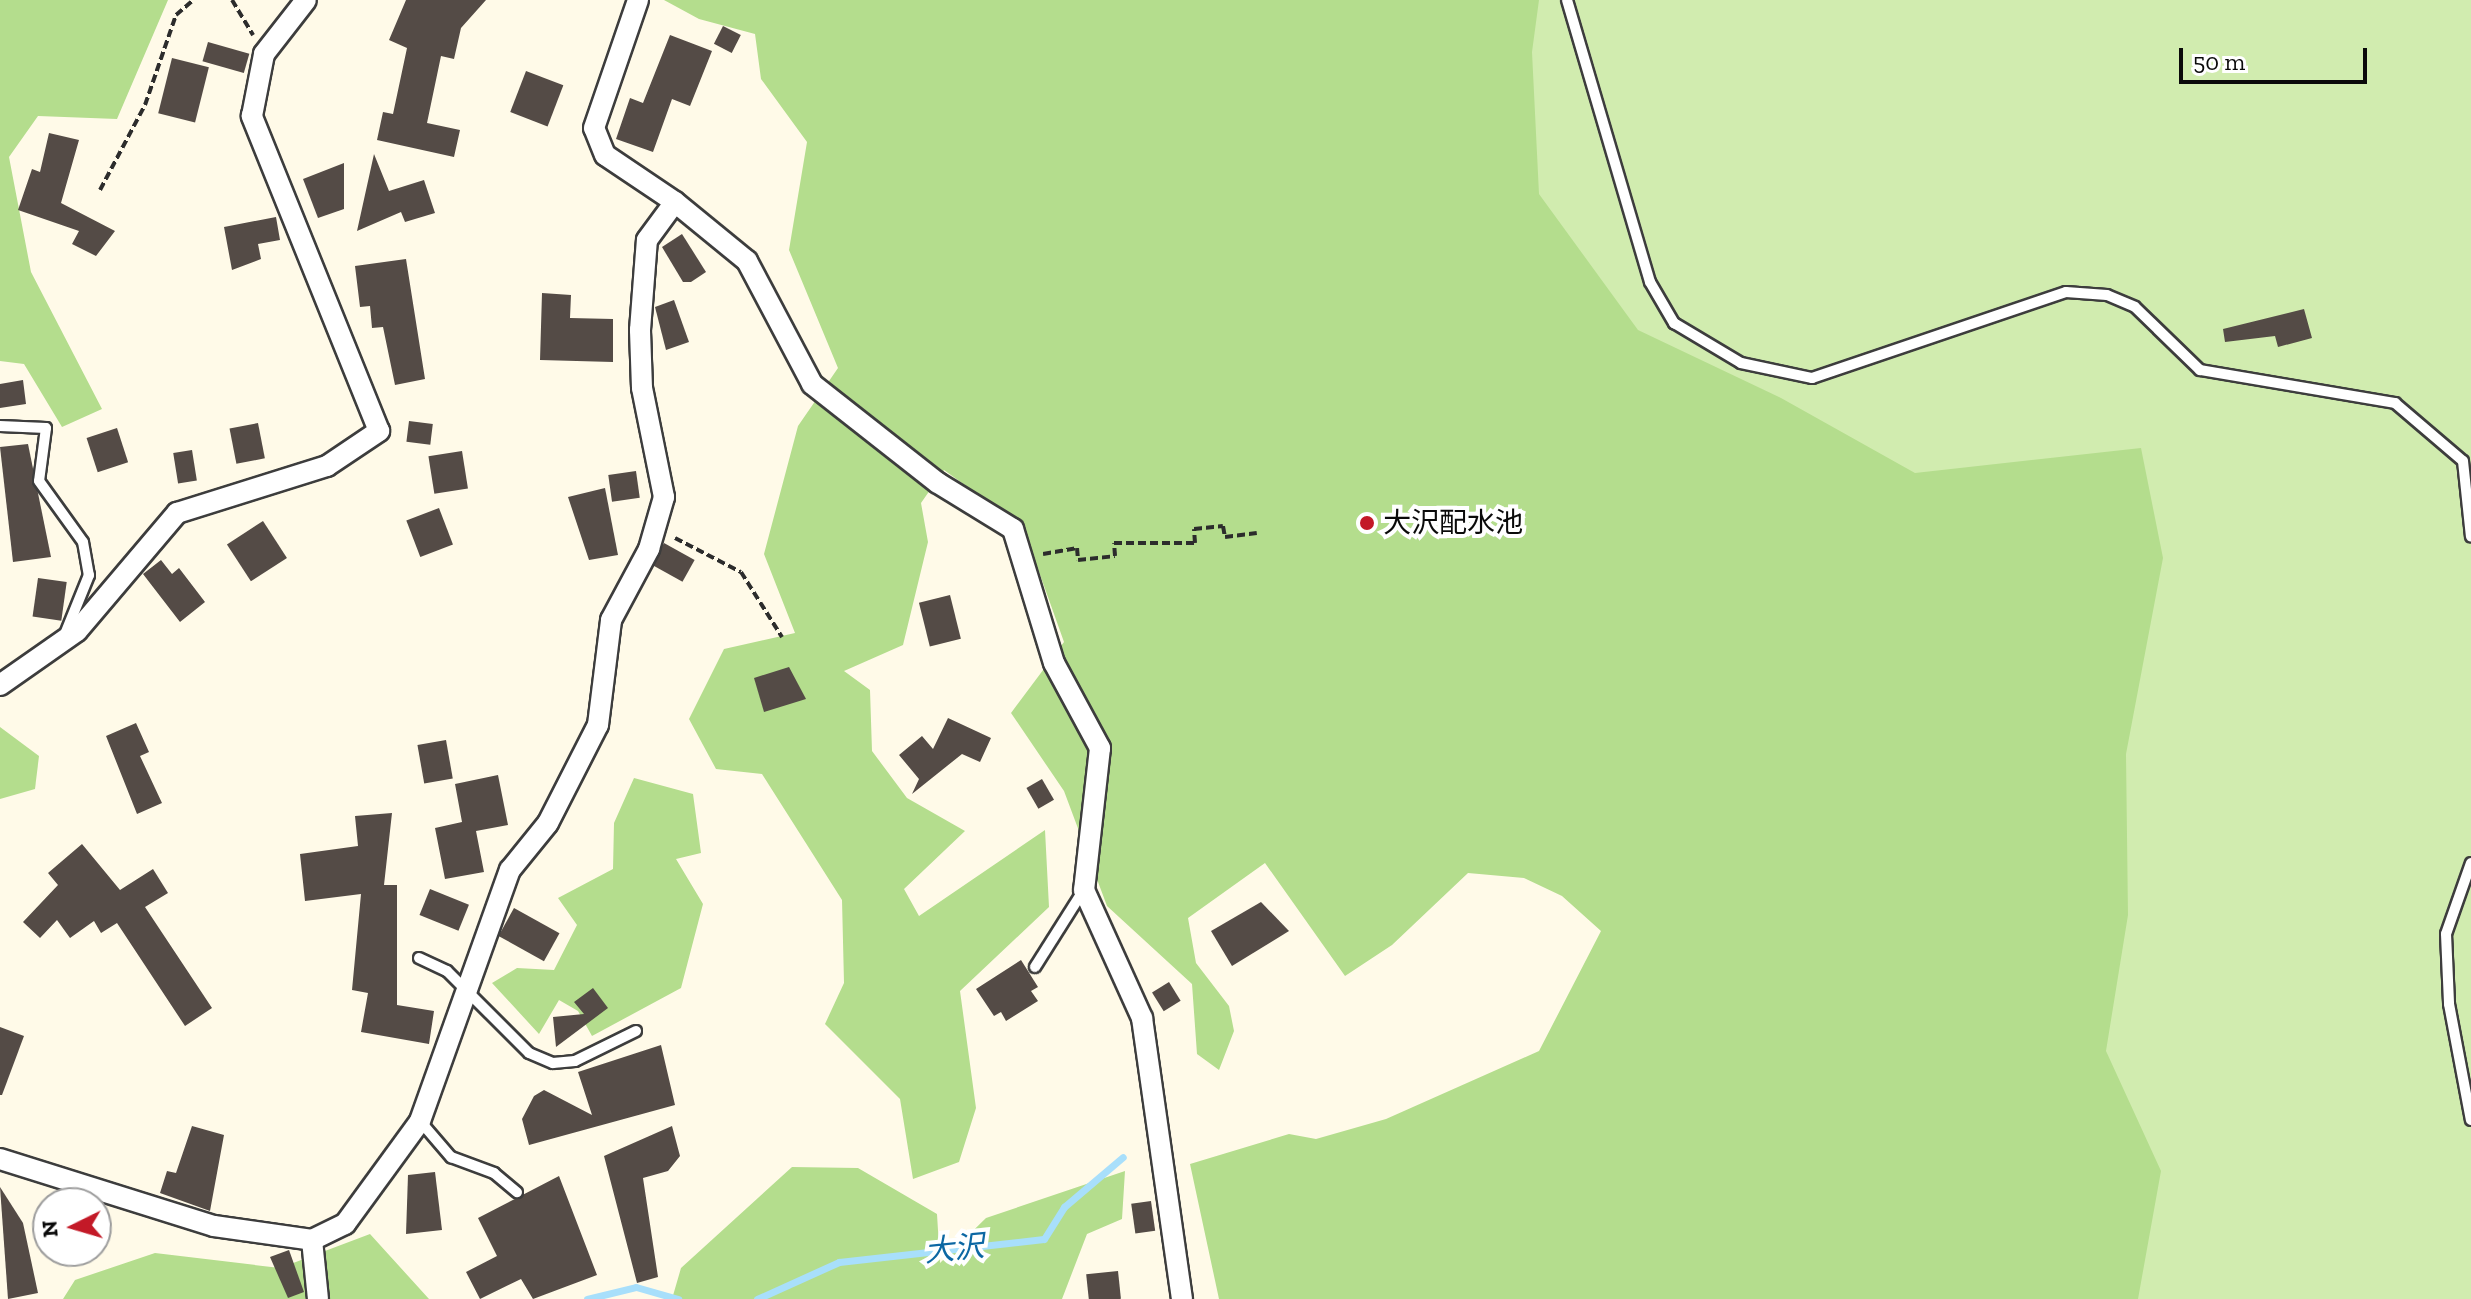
<!DOCTYPE html>
<meta charset="utf-8">
<style>
body{margin:0}
#map{position:relative;width:2471px;height:1299px;overflow:hidden;background:#fffae8;font-family:"Zilla Slab","Noto Sans JP",serif}
div>[style]{position:absolute}
[style*='--x']{left:calc(var(--x)*1px);top:calc(var(--y)*1px);width:calc(var(--w)*1px);rotate:calc(var(--a)*1deg)}
.green>*{inset:0;background:#d1ecaf}
.forest>*{inset:0;background:#b4dd8d}
.stream>*{height:7px;margin:-3.5px;padding:0 3.5px;transform-origin:3.5px;border-radius:3.5px;background:#a8dffb}
.building>*{inset:0;background:#544b46;transform-origin:0 0}
.path>*{height:4px;margin-top:-2px;transform-origin:0;background:repeating-linear-gradient(90deg,#2c2c2c 0 8px,transparent 0 12px)}
.roads{filter:drop-shadow(2px 0 #3d3d3d) drop-shadow(-2px 0 #3d3d3d) drop-shadow(0 2px #3d3d3d) drop-shadow(0 -2px #3d3d3d)}
.lane>*{height:10px;margin:-5px;padding:0 5px;transform-origin:5px;border-radius:5px;background:#fff}
.street>*{height:20px;margin:-10px;padding:0 10px;transform-origin:10px;border-radius:10px;background:#fff}
.dots>*{width:22px;height:22px;translate:-50% -50%;box-sizing:border-box;border:4px solid #fff;border-radius:50%}
span{translate:-50% -50%;white-space:nowrap;text-align:center;line-height:1.15;-webkit-text-stroke:8px #fff;paint-order:stroke}
.poi-label{font-size:28px;color:#0a0a0a}
.left{translate:0 -50%;text-align:left}
.water-label{font-size:30px;color:#0c67a3;font-style:italic}
.north{position:absolute;left:32px;top:1187px;width:80px;height:80px;box-sizing:border-box;background:#fff;border:2px solid #9d9d9d;border-radius:50%;rotate:265deg;font-size:22px;font-weight:700;line-height:32px;text-align:center;color:#0a0a0a}
.north::after{content:'';display:block;margin:auto;width:28px;height:36px;background:#c31927;clip-path:polygon(50% 0,100% 100%,50% 72%,0 100%)}
.scale{position:absolute;left:2179px;top:48px;width:188px;height:36px;box-sizing:border-box;border:4px solid #0a0a0a;border-top:0;padding-left:10px;font-size:24px;line-height:28px;white-space:nowrap;color:#0a0a0a;-webkit-text-stroke:6px #fff;paint-order:stroke}
</style>
<div id="map">
<div class="green">
<div style="clip-path:polygon(1508px 0,2471px 0,2471px 1299px,2093px 1299px,1509px 293px)"></div>
</div>
<div class="forest">
<div style="clip-path:polygon(0 0,168px 0,117px 119px,38px 116px,9px 157px,31px 272px,102px 409px,62px 427px,24px 364px,0 361px)"></div>
<div style="clip-path:polygon(664px 0,1539px 0,1532px 52px,1539px 194px,1638px 330px,1781px 398px,1915px 473px,2141px 448px,2163px 558px,2126px 754px,2128px 915px,2106px 1051px,2161px 1171px,2138px 1299px,1219px 1299px,1190px 1164px,1289px 1134px,1316px 1139px,1386px 1119px,1539px 1051px,1601px 931px,1562px 896px,1524px 878px,1468px 873px,1392px 945px,1345px 976px,1265px 863px,1188px 918px,1196px 963px,1229px 1006px,1234px 1031px,1219px 1070px,1197px 1054px,1192px 984px,1107px 906px,1064px 791px,1011px 713px,1064px 642px,1023px 527px,944px 470px,921px 503px,928px 542px,903px 645px,844px 671px,870px 690px,872px 751px,907px 798px,965px 831px,904px 889px,919px 916px,1045px 830px,1049px 907px,960px 991px,976px 1108px,959px 1162px,913px 1179px,900px 1099px,825px 1024px,844px 983px,842px 900px,762px 774px,716px 769px,689px 719px,724px 649px,795px 633px,764px 554px,798px 426px,838px 368px,789px 250px,807px 142px,761px 79px,755px 34px,699px 19px)"></div>
<div style="clip-path:polygon(0 727px,39px 756px,35px 789px,0 799px)"></div>
<div style="clip-path:polygon(634px 778px,693px 794px,701px 853px,676px 859px,703px 904px,681px 988px,592px 1036px,578px 1011px,559px 1000px,539px 1034px,492px 983px,517px 968px,554px 970px,577px 925px,558px 898px,613px 869px,614px 823px)"></div>
<div style="clip-path:polygon(792px 1167px,858px 1168px,937px 1214px,940px 1263px,986px 1218px,1125px 1171px,1122px 1219px,1087px 1234px,1062px 1299px,672px 1299px,681px 1268px)"></div>
<div style="clip-path:polygon(370px 1234px,429px 1299px,63px 1299px,75px 1280px,155px 1253px,280px 1268px)"></div>
</div>
<div class="stream">
<div style="--x:587;--y:1299;--w:50;--a:-13.8"></div>
<div style="--x:636;--y:1287;--w:44;--a:15.9"></div>
<div style="--x:757;--y:1299;--w:90;--a:-24.3"></div>
<div style="--x:839;--y:1262;--w:206;--a:-6.4"></div>
<div style="--x:1044;--y:1239;--w:38;--a:-58"></div>
<div style="--x:1064;--y:1207;--w:77;--a:-40.3"></div>
</div>
<div class="building">
<div style="clip-path:polygon(406px 0,486px 0,461px 28px,454px 59px,441px 56px,427px 123px,460px 130px,454px 157px,377px 140px,383px 112px,393px 114px,407px 48px,389px 40px)"></div>
<div style="left:723px;top:26px;width:20px;height:20px;rotate:27deg"></div>
<div style="clip-path:polygon(670px 35px,712px 51px,690px 106px,672px 99px,653px 152px,616px 139px,630px 98px,643px 103px)"></div>
<div style="left:208px;top:42px;width:43px;height:20px;rotate:16deg"></div>
<div style="left:172px;top:58px;width:38px;height:57px;rotate:14deg"></div>
<div style="left:526px;top:71px;width:40px;height:44px;rotate:21deg"></div>
<div style="clip-path:polygon(49px 133px,79px 140px,61px 203px,115px 231px,96px 256px,72px 244px,79px 231px,18px 210px,32px 169px,40px 172px)"></div>
<div style="clip-path:polygon(374px 154px,389px 191px,424px 180px,435px 213px,405px 222px,401px 212px,357px 231px)"></div>
<div style="clip-path:polygon(344px 163px,344px 209px,318px 218px,303px 179px)"></div>
<div style="clip-path:polygon(276px 217px,280px 240px,258px 244px,261px 259px,232px 270px,224px 227px)"></div>
<div style="clip-path:polygon(682px 234px,706px 272px,691px 282px,683px 282px,662px 247px)"></div>
<div style="clip-path:polygon(406px 259px,425px 379px,395px 385px,383px 327px,372px 328px,370px 306px,360px 307px,355px 266px)"></div>
<div style="clip-path:polygon(542px 293px,571px 295px,570px 318px,613px 319px,613px 362px,540px 360px)"></div>
<div style="clip-path:polygon(674px 300px,689px 342px,666px 350px,655px 307px)"></div>
<div style="clip-path:polygon(2304px 309px,2312px 338px,2278px 347px,2275px 336px,2225px 342px,2223px 329px)"></div>
<div style="clip-path:polygon(23px 380px,26px 404px,0 408px,0 384px)"></div>
<div style="left:409px;top:421px;width:24px;height:21px;rotate:7deg"></div>
<div style="left:258px;top:423px;width:36px;height:29px;rotate:79deg"></div>
<div style="left:117px;top:428px;width:36px;height:32px;rotate:72deg"></div>
<div style="clip-path:polygon(28px 444px,51px 557px,13px 562px,0 447px)"></div>
<div style="left:192px;top:450px;width:31px;height:19px;rotate:81deg"></div>
<div style="left:462px;top:451px;width:38px;height:34px;rotate:81deg"></div>
<div style="left:636px;top:471px;width:27px;height:28px;rotate:82deg"></div>
<div style="clip-path:polygon(605px 488px,618px 555px,589px 560px,568px 497px)"></div>
<div style="left:439px;top:508px;width:39px;height:35px;rotate:69deg"></div>
<div style="left:263px;top:521px;width:44px;height:43px;rotate:57deg"></div>
<div style="left:664px;top:543px;width:35px;height:25px;rotate:29deg"></div>
<div style="clip-path:polygon(161px 560px,172px 574px,179px 568px,205px 602px,180px 622px,143px 574px)"></div>
<div style="left:38px;top:578px;width:29px;height:39px;rotate:8deg"></div>
<div style="left:950px;top:595px;width:45px;height:32px;rotate:76deg"></div>
<div style="clip-path:polygon(789px 667px,806px 699px,764px 712px,754px 678px)"></div>
<div style="clip-path:polygon(948px 718px,991px 738px,980px 762px,962px 754px,912px 794px,919px 779px,899px 755px,922px 736px,933px 749px)"></div>
<div style="clip-path:polygon(136px 723px,149px 752px,140px 756px,162px 803px,137px 814px,106px 736px)"></div>
<div style="left:446px;top:740px;width:39px;height:29px;rotate:80deg"></div>
<div style="clip-path:polygon(498px 775px,508px 825px,476px 831px,484px 872px,445px 879px,435px 828px,462px 822px,455px 784px)"></div>
<div style="left:1042px;top:779px;width:24px;height:18px;rotate:60deg"></div>
<div style="clip-path:polygon(392px 813px,384px 885px,397px 885px,397px 1005px,434px 1011px,429px 1044px,361px 1032px,368px 993px,352px 990px,361px 894px,305px 901px,300px 854px,358px 846px,355px 816px)"></div>
<div style="clip-path:polygon(82px 844px,120px 890px,153px 869px,168px 893px,145px 907px,212px 1008px,185px 1026px,117px 923px,101px 933px,94px 921px,70px 938px,57px 920px,40px 938px,23px 922px,58px 885px,48px 873px)"></div>
<div style="left:430px;top:889px;width:42px;height:28px;rotate:22deg"></div>
<div style="clip-path:polygon(1261px 902px,1289px 931px,1232px 966px,1211px 931px)"></div>
<div style="left:514px;top:908px;width:52px;height:32px;rotate:29deg"></div>
<div style="clip-path:polygon(1021px 960px,1038px 987px,1031px 991px,1038px 1001px,1006px 1021px,1001px 1012px,994px 1016px,976px 989px)"></div>
<div style="left:1169px;top:982px;width:22px;height:20px;rotate:58deg"></div>
<div style="clip-path:polygon(593px 988px,608px 1008px,556px 1047px,553px 1017px,584px 1014px,574px 1002px)"></div>
<div style="clip-path:polygon(0 1027px,24px 1036px,2px 1095px,0 1095px)"></div>
<div style="clip-path:polygon(661px 1045px,675px 1105px,529px 1145px,522px 1119px,534px 1096px,544px 1090px,592px 1115px,578px 1072px)"></div>
<div style="clip-path:polygon(192px 1126px,224px 1135px,210px 1211px,160px 1193px,167px 1171px,176px 1173px)"></div>
<div style="clip-path:polygon(672px 1126px,680px 1156px,668px 1171px,643px 1178px,658px 1277px,637px 1283px,604px 1156px)"></div>
<div style="clip-path:polygon(435px 1172px,442px 1230px,406px 1234px,408px 1175px)"></div>
<div style="clip-path:polygon(559px 1176px,597px 1275px,533px 1299px,521px 1279px,480px 1299px,466px 1272px,497px 1256px,478px 1218px)"></div>
<div style="clip-path:polygon(0 1187px,23px 1223px,38px 1293px,8px 1299px)"></div>
<div style="left:1151px;top:1201px;width:30px;height:20px;rotate:82deg"></div>
<div style="clip-path:polygon(289px 1250px,304px 1292px,288px 1298px,270px 1257px)"></div>
<div style="left:1118px;top:1271px;width:28px;height:32px;rotate:84deg"></div>
</div>
<div class="path">
<div style="--x:232;--y:0;--w:41;--a:59"></div>
<div style="--x:100;--y:190;--w:96;--a:-62.1"></div>
<div style="--x:145;--y:105;--w:95;--a:-71"></div>
<div style="--x:176;--y:15;--w:23;--a:-41"></div>
<div style="--x:675;--y:538;--w:74;--a:27.3"></div>
<div style="--x:741;--y:572;--w:77;--a:57.8"></div>
<div style="--x:1043;--y:554;--w:35;--a:-10"></div>
<div style="--x:1077;--y:548;--w:12;--a:85"></div>
<div style="--x:1078;--y:560;--w:37;--a:-6"></div>
<div style="--x:1115;--y:556;--w:13;--a:-94"></div>
<div style="--x:1114;--y:543;--w:81;--a:0"></div>
<div style="--x:1195;--y:543;--w:14;--a:-94"></div>
<div style="--x:1194;--y:529;--w:29;--a:-6"></div>
<div style="--x:1223;--y:526;--w:11;--a:80"></div>
<div style="--x:1225;--y:537;--w:32;--a:-7"></div>
</div>
<div class="roads">
<div class="lane">
<div style="--x:1567;--y:0;--w:294;--a:73.6"></div>
<div style="--x:1650;--y:282;--w:48;--a:59.7"></div>
<div style="--x:1674;--y:323;--w:78;--a:30.8"></div>
<div style="--x:1741;--y:363;--w:73;--a:11.9"></div>
<div style="--x:1812;--y:378;--w:268;--a:-18.7"></div>
<div style="--x:2066;--y:292;--w:41;--a:4.2"></div>
<div style="--x:2107;--y:295;--w:30;--a:23"></div>
<div style="--x:2135;--y:307;--w:91;--a:44.1"></div>
<div style="--x:2200;--y:370;--w:198;--a:9.6"></div>
<div style="--x:2395;--y:403;--w:89;--a:40.5"></div>
<div style="--x:2463;--y:461;--w:76;--a:84"></div>
<div style="--x:0;--y:426;--w:46;--a:2.5"></div>
<div style="--x:46;--y:428;--w:53;--a:97.5"></div>
<div style="--x:39;--y:481;--w:75;--a:54.2"></div>
<div style="--x:83;--y:542;--w:34;--a:80"></div>
<div style="--x:89;--y:575;--w:64;--a:112.1"></div>
<div style="--x:2471;--y:863;--w:75;--a:109.4"></div>
<div style="--x:2446;--y:934;--w:70;--a:87.5"></div>
<div style="--x:2449;--y:1004;--w:118;--a:79.3"></div>
<div style="--x:419;--y:958;--w:31;--a:25"></div>
<div style="--x:447;--y:971;--w:116;--a:45"></div>
<div style="--x:529;--y:1053;--w:26;--a:23"></div>
<div style="--x:553;--y:1063;--w:22;--a:-5"></div>
<div style="--x:575;--y:1061;--w:68;--a:-26.2"></div>
<div style="--x:1035;--y:967;--w:90;--a:-57.7"></div>
<div style="--x:420;--y:1121;--w:48;--a:49.3"></div>
<div style="--x:451;--y:1157;--w:46;--a:20.4"></div>
<div style="--x:494;--y:1173;--w:30;--a:40"></div>
</div>
<div class="street">
<div style="--x:675;--y:202;--w:93;--a:39.3"></div>
<div style="--x:747;--y:261;--w:139;--a:62.1"></div>
<div style="--x:812;--y:384;--w:160;--a:38.2"></div>
<div style="--x:938;--y:483;--w:88;--a:31.5"></div>
<div style="--x:1013;--y:529;--w:140;--a:73"></div>
<div style="--x:1054;--y:663;--w:97;--a:61.6"></div>
<div style="--x:1100;--y:748;--w:143;--a:96.4"></div>
<div style="--x:1084;--y:890;--w:141;--a:65.6"></div>
<div style="--x:1142;--y:1018;--w:284;--a:81.9"></div>
<div style="--x:0;--y:685;--w:94;--a:-35"></div>
<div style="--x:77;--y:631;--w:155;--a:-49.7"></div>
<div style="--x:177;--y:513;--w:157;--a:-17.4"></div>
<div style="--x:327;--y:466;--w:63;--a:-33.9"></div>
<div style="--x:379;--y:431;--w:340;--a:-112"></div>
<div style="--x:252;--y:116;--w:63;--a:-79"></div>
<div style="--x:264;--y:54;--w:68;--a:-52.1"></div>
<div style="--x:0;--y:1159;--w:224;--a:17.4"></div>
<div style="--x:214;--y:1226;--w:99;--a:8.1"></div>
<div style="--x:312;--y:1240;--w:37;--a:-26"></div>
<div style="--x:345;--y:1224;--w:127;--a:-53.9"></div>
<div style="--x:420;--y:1121;--w:267;--a:-70.3"></div>
<div style="--x:510;--y:870;--w:60;--a:-51"></div>
<div style="--x:548;--y:823;--w:110;--a:-63"></div>
<div style="--x:598;--y:725;--w:106;--a:-82.9"></div>
<div style="--x:611;--y:620;--w:81;--a:-61.8"></div>
<div style="--x:649;--y:549;--w:54;--a:-73.9"></div>
<div style="--x:664;--y:497;--w:111;--a:-101.4"></div>
<div style="--x:642;--y:388;--w:58;--a:-92"></div>
<div style="--x:640;--y:330;--w:90;--a:-85.6"></div>
<div style="--x:647;--y:240;--w:47;--a:-53.6"></div>
<div style="--x:675;--y:202;--w:84;--a:-146.1"></div>
<div style="--x:605;--y:155;--w:29;--a:-112"></div>
<div style="--x:594;--y:128;--w:135;--a:-71"></div>
<div style="--x:312;--y:1240;--w:59;--a:84.2"></div>
</div>
</div>
<div class="dots">
<div style="left:1367px;top:523px;background:#c31927"></div>
</div>
<div class="poi-label">
<span class="left" style="left:1383px;top:523px">大沢配水池</span>
</div>
<div class="water-label">
<span style="left:954px;top:1249px;rotate:-6deg">大沢</span>
</div>
<div class="north">N</div>
<div class="scale">50 m</div>
</div>
